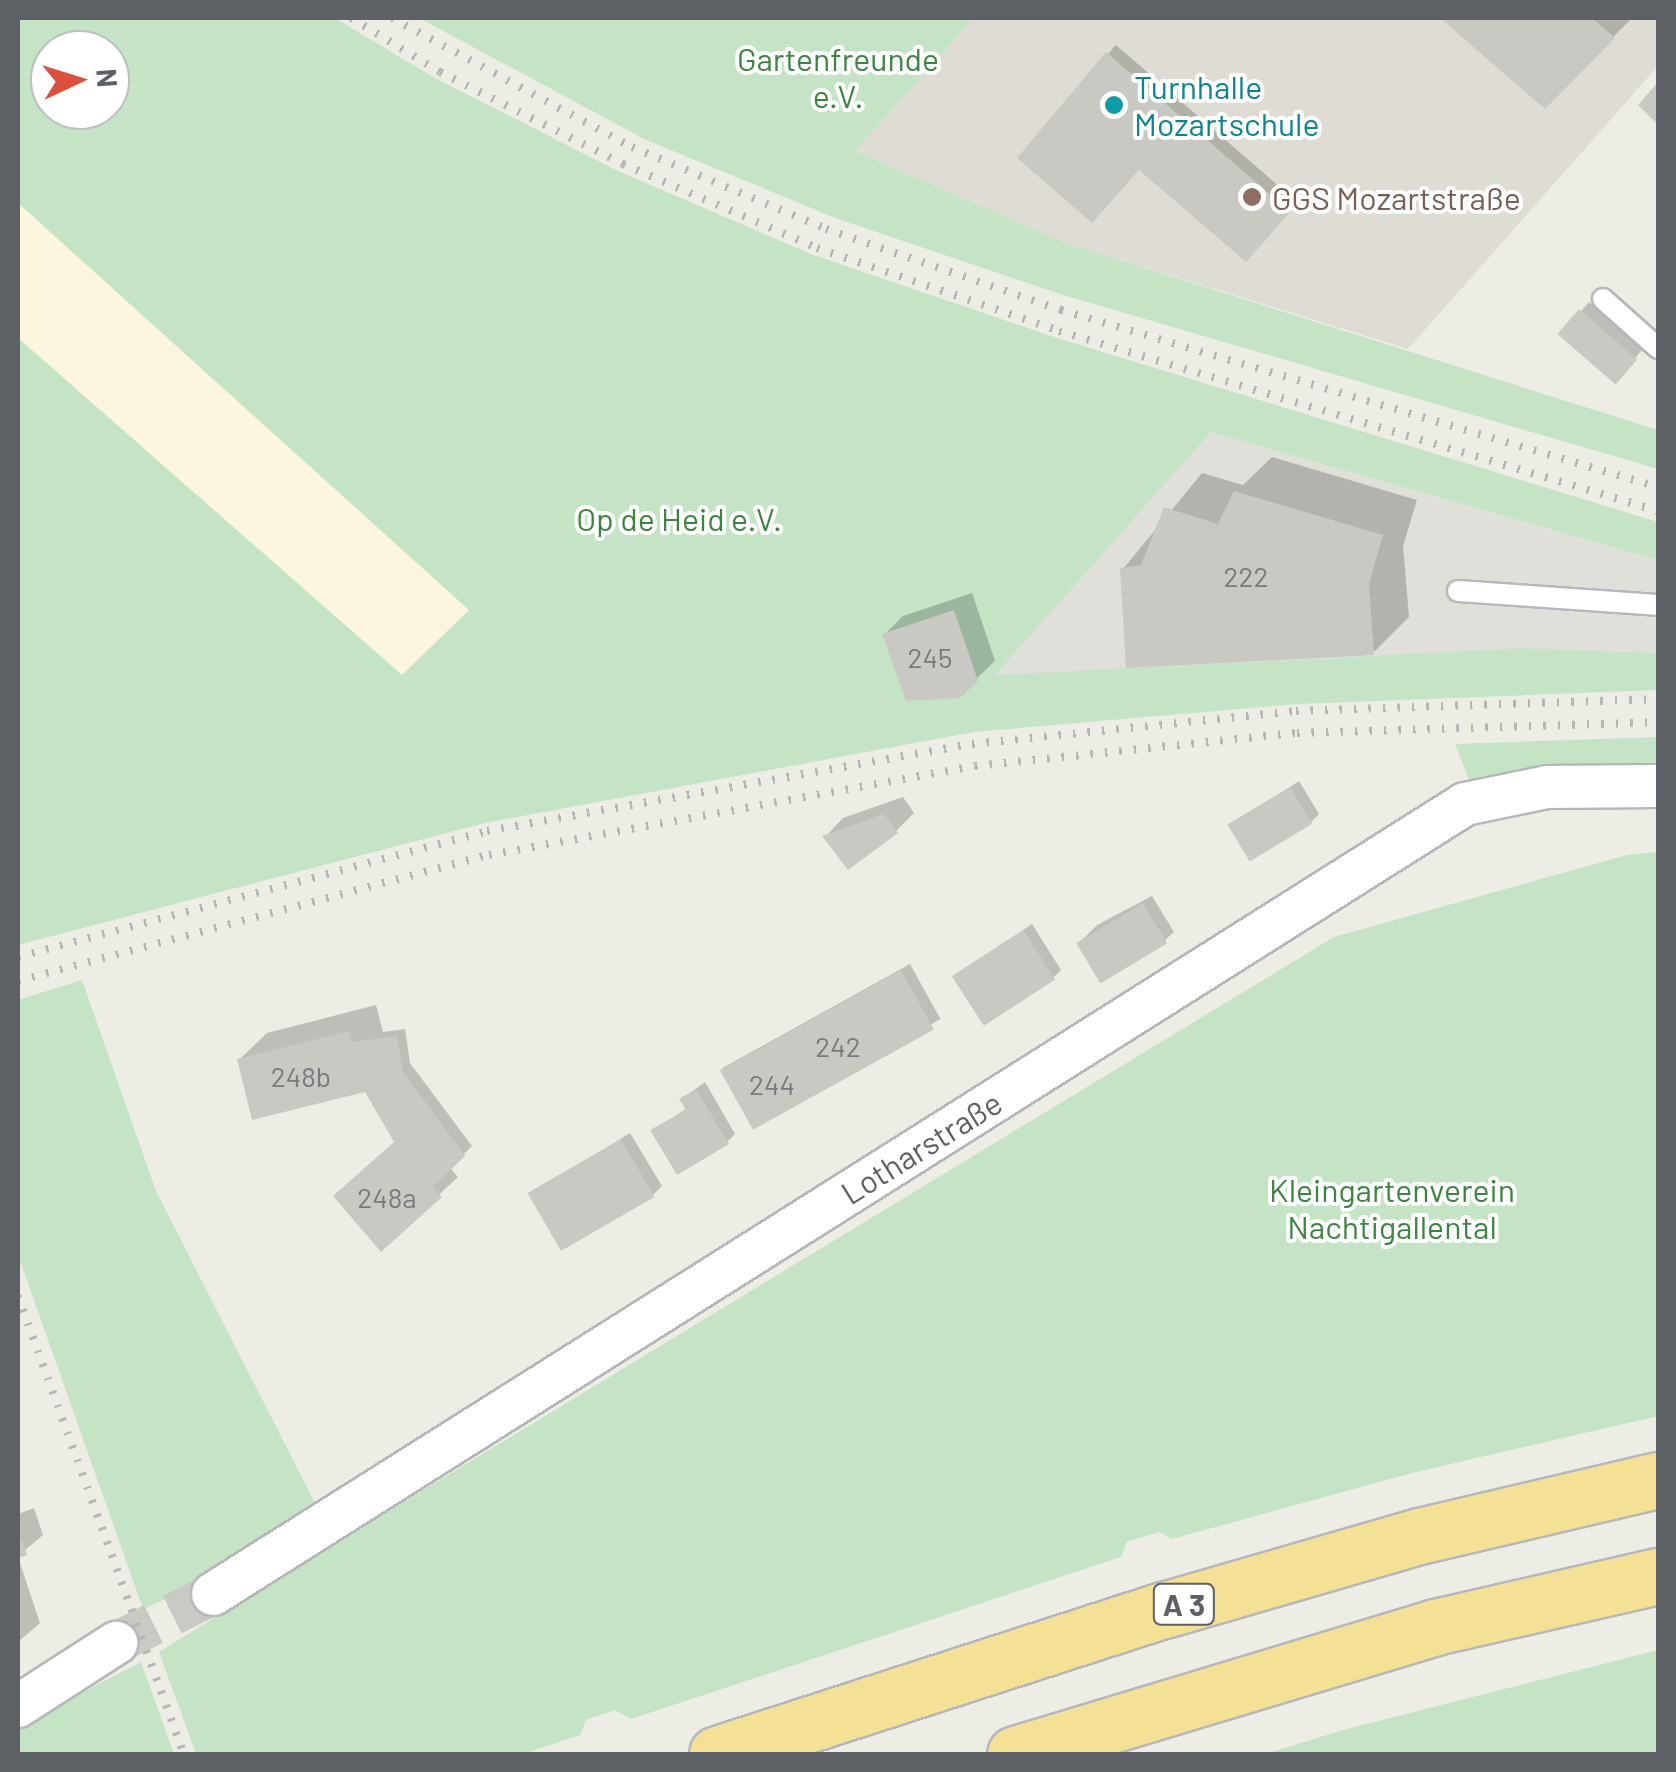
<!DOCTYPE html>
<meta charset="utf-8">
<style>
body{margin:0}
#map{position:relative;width:1676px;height:1772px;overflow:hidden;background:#eeede5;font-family:Barlow,sans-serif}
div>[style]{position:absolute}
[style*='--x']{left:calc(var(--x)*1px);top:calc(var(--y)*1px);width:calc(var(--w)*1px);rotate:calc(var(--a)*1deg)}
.commercial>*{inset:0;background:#fbf6dd}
.industrial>*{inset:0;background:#e0dfda}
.education>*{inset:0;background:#dedcd4}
.green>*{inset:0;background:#c4e4c5}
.shadow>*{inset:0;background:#0003;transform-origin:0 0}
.building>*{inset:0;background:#cac8c2;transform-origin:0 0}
.street-tunnel>*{height:42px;margin-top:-21px;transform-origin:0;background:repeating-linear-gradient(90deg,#cacac5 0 42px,transparent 0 63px)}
.roads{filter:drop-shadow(2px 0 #b6b7bb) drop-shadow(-2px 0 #b6b7bb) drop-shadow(0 2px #b6b7bb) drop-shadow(0 -2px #b6b7bb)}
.lane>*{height:20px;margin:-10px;padding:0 10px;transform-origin:10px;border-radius:10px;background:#fff}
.street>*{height:42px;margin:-21px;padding:0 21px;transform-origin:21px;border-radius:21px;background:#fff}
.highway>*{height:55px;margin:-27.5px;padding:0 27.5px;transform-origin:27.5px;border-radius:27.5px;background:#f5e196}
.rail>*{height:8px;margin-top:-4px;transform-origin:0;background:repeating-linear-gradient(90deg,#b5b6b6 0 2.5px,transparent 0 14.5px)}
.dots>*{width:28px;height:28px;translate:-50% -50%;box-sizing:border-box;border:5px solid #fff;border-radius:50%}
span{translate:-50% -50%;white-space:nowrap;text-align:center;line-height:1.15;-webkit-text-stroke:8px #fff;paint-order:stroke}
.number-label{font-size:28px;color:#787a7c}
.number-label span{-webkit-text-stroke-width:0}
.shield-label span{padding:2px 8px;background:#fff;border:2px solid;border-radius:8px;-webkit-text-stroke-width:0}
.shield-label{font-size:30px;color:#5d6065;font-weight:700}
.park-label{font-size:32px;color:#3d8443}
.culture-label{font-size:32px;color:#0d838f}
.left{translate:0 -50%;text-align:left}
.education-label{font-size:32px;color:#785e54}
.street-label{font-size:32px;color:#5d6065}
.frame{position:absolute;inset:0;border:20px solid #5d6065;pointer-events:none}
.north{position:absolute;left:30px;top:30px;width:100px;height:100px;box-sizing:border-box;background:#fff;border:2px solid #bebfc1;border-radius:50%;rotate:86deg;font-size:28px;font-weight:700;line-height:40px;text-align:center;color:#5d6065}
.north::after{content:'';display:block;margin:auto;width:35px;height:45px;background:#dc513e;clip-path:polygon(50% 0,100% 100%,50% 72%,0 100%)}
</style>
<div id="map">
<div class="commercial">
<div style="clip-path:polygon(18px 203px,469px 610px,403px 676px,18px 338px)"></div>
</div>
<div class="industrial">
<div style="clip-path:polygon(1211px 432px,1658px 560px,1658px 653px,1521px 648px,994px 676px)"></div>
</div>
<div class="education">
<div style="clip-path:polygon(974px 18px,1658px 18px,1658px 66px,1408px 349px,1066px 243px,855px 151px)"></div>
</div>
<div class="green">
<div style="clip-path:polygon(evenodd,18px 18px,335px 18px,435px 78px,616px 170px,811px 254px,1057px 338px,1658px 522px,1658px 560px,1211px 432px,995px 675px,1521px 648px,1658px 653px,1658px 690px,1298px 704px,974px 732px,485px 823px,18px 945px,18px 338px,402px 675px,469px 610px,18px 203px,18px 18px,50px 50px,110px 50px,110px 110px,50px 110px,50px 50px)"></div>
<div style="clip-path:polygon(419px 18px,974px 18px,855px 151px,1066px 243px,1658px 430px,1658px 469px,1063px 295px,838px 219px,644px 139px)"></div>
<div style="clip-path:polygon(1658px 737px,1658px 769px,1472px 788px,1455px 744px)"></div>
<div style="clip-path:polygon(1658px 852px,1658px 1416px,1412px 1473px,1172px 1539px,1159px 1532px,1127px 1542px,1121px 1557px,631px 1719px,615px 1710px,586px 1720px,580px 1735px,523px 1754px,196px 1754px,159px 1652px,288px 1572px,1334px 937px,1627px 855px)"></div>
<div style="clip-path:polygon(82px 980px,156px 1191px,316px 1505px,199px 1584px,143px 1609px,18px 1255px,18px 1000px)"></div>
<div style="clip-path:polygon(1658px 1650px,1658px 1754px,1265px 1754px,1343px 1730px)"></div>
<div style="clip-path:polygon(141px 1662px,174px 1754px,18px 1754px,18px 1726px)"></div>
</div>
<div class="shadow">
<div style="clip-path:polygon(1443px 18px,1632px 18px,1545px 106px)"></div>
<div style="clip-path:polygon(1116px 45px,1297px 202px,1254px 250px,1140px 167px,1108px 54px)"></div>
<div style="clip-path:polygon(1589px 302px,1643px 349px,1623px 372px,1561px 334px)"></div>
<div style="clip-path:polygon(1272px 457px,1417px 500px,1403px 546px,1409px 617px,1373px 653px,1123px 569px,1202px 473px,1243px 485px)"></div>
<div style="clip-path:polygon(972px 593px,995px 661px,976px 679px,885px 634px,903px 616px)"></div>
<div style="clip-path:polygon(1299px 781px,1319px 814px,1311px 822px,1232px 825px)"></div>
<div style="clip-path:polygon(903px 797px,914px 813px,896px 831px,826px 836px,843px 818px)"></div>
<div style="clip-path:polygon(1152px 896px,1174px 932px,1165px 940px,1079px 943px,1097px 925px)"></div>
<div style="clip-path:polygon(1032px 924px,1061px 970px,1053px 978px,955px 977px)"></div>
<div style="left:910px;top:964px;width:63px;height:214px;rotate:61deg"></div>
<div style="clip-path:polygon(376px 1005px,383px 1032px,405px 1029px,410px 1063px,472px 1146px,450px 1168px,458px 1177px,381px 1248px,396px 1141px,366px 1089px,239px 1060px,267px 1033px)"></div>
<div style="clip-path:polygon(705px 1082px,735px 1134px,727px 1142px,653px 1131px,687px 1108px,682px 1099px)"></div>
<div style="clip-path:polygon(630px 1133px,662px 1186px,653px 1195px,531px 1195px)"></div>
<div style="clip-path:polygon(34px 1508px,43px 1535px,18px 1556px,18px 1514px)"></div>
<div style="clip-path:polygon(18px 1557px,40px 1623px,18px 1642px)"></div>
</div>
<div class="building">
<div style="clip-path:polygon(1440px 18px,1592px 18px,1615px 38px,1545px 109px)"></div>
<div style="clip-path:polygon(1106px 52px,1290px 212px,1246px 262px,1139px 170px,1092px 223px,1017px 158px)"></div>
<div style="clip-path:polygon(1658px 82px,1658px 120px,1656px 123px,1638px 105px)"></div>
<div style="left:1579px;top:309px;width:77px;height:33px;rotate:41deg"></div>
<div style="clip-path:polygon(1234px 491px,1383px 535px,1369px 584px,1374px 655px,1126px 668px,1120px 568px,1141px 565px,1164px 507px,1218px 524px)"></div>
<div style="clip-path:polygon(954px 610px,978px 681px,960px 698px,906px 701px,882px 634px)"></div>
<div style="left:1290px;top:787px;width:43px;height:73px;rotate:59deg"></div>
<div style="clip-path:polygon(884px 814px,898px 833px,848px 870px,822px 836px)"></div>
<div style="left:1143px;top:903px;width:47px;height:78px;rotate:59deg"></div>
<div style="left:1023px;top:930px;width:59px;height:85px;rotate:57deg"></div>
<div style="left:901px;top:970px;width:68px;height:207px;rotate:61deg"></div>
<div style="clip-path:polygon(349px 1031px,352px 1042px,397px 1036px,403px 1072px,465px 1156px,433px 1187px,442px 1197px,381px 1252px,333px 1196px,394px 1142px,365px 1092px,252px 1120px,237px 1059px)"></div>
<div style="clip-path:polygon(696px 1089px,729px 1144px,677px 1175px,650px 1130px,686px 1110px,679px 1099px)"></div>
<div style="left:621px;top:1139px;width:67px;height:108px;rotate:60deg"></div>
<div style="clip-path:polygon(18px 1529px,27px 1555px,18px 1558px)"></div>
</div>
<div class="street-tunnel">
<div style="--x:116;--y:1643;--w:109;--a:-26.8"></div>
</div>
<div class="roads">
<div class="lane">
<div style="--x:1603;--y:299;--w:74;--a:41.7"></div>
<div style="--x:1458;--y:591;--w:200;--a:4"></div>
</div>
<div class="street">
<div style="--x:213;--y:1594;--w:1480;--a:-32.25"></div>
<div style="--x:1465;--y:804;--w:84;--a:-11.7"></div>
<div style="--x:1547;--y:787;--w:111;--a:-0.5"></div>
<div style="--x:18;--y:1706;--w:117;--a:-32.7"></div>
</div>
<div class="highway">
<div style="--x:717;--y:1754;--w:470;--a:-17.9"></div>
<div style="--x:1164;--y:1610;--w:266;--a:-16.2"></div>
<div style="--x:1419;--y:1536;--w:245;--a:-13.2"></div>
<div style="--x:1015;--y:1754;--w:439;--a:-16.8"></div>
<div style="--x:1435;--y:1627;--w:229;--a:-12.9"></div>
</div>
</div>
<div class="rail">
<div style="--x:351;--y:18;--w:104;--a:31.2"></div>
<div style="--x:440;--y:72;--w:205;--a:26.7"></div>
<div style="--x:623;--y:164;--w:211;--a:23.4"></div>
<div style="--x:817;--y:248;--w:256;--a:18.9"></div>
<div style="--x:1059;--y:331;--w:625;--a:16.73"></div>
<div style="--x:392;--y:18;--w:272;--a:28.3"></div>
<div style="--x:632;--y:147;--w:211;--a:22.9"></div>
<div style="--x:826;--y:229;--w:249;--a:19"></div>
<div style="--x:1061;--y:310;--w:623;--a:16.51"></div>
<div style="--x:18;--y:957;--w:486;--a:-15"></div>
<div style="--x:487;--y:831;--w:493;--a:-10.2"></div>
<div style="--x:972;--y:744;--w:326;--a:-5.8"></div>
<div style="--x:1296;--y:711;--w:362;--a:-1.9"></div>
<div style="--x:18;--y:981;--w:488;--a:-15"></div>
<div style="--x:489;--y:855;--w:494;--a:-10.4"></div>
<div style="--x:975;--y:766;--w:324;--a:-5.9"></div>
<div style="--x:1297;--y:733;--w:361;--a:-1.7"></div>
<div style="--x:18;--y:1296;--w:487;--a:70.1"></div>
</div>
<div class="dots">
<div style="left:1114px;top:105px;background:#0f9aa8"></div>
<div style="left:1252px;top:197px;background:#8d6e63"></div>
</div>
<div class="number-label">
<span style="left:1246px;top:576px">222</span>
<span style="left:930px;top:657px">245</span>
<span style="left:838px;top:1046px">242</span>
<span style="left:301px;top:1076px">248b</span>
<span style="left:772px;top:1084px">244</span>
<span style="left:387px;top:1197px">248a</span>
</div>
<div class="shield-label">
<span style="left:1184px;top:1604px">A 3</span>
</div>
<div class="park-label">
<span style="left:838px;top:77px">Gartenfreunde<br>e.V.</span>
<span style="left:679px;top:518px">Op de Heid e.V.</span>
<span style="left:1392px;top:1208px">Kleingartenverein<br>Nachtigallental</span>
</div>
<div class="culture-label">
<span class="left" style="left:1134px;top:105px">Turnhalle<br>Mozartschule</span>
</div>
<div class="education-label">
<span class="left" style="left:1272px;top:197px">GGS Mozartstraße</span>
</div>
<div class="street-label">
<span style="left:921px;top:1147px;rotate:-32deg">Lotharstraße</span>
</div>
<div class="frame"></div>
<div class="north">N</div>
</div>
